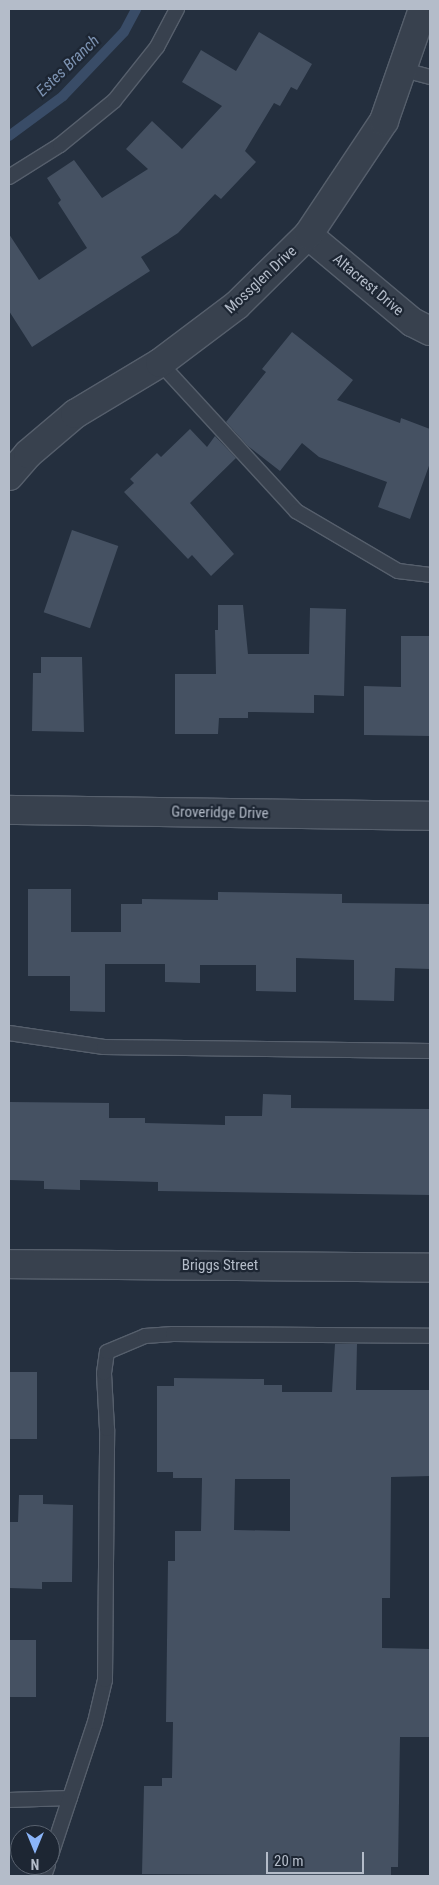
<!DOCTYPE html>
<style>
body{margin:0}
#map{position:relative;width:439px;height:1885px;overflow:hidden;background:#242f3e;font-family:"Roboto Condensed",sans-serif}
div>[style]{position:absolute}
[style*='--x']{left:calc(var(--x)*1px);top:calc(var(--y)*1px);width:calc(var(--w)*1px);rotate:calc(var(--a)*1deg)}
.stream>*{height:10px;margin:-5px;padding:0 5px;transform-origin:5px;border-radius:5px;background:#394c67}
.building>*{inset:0;background:#455162;transform-origin:0 0}
.roads{filter:drop-shadow(1px 0 #565f6c) drop-shadow(-1px 0 #565f6c) drop-shadow(0 1px #565f6c) drop-shadow(0 -1px #565f6c)}
.service>*{height:14px;margin:-7px;padding:0 7px;transform-origin:7px;border-radius:7px;background:#38414e}
.minor>*{height:28px;margin:-14px;padding:0 14px;transform-origin:14px;border-radius:14px;background:#38414e}
.tertiary>*{height:28px;margin:-14px;padding:0 14px;transform-origin:14px;border-radius:14px;background:#38414e}
span{translate:-50% -50%;white-space:nowrap;text-align:center;line-height:1.15;-webkit-text-stroke:4.5px #1d2633;paint-order:stroke}
.street-label{font-size:15px;color:#b4bcc9}
.water-label{font-size:16px;color:#7c92b1;font-style:italic}
.frame{position:absolute;inset:0;border:10px solid #b4bcc9;pointer-events:none}
.north{position:absolute;left:10px;top:1825px;width:50px;height:50px;box-sizing:border-box;background:#1d2633;border:1px solid #59626f;border-radius:50%;rotate:180deg;font-size:14px;font-weight:700;line-height:20px;text-align:center;color:#b4bcc9}
.north::after{content:'';display:block;margin:auto;width:18px;height:22px;background:#8ab4f8;clip-path:polygon(50% 0,100% 100%,50% 72%,0 100%)}
.scale{position:absolute;left:266px;top:1852px;width:98px;height:22px;box-sizing:border-box;border:2px solid #b4bcc9;border-top:0;padding-left:6px;font-size:15px;line-height:18px;white-space:nowrap;color:#b4bcc9;-webkit-text-stroke:4px #1d2633;paint-order:stroke}
</style>
<div id="map">
<div class="stream">
<div style="--x:9;--y:136;--w:67;--a:-36.5"></div>
<div style="--x:63;--y:96;--w:88;--a:-46.4"></div>
<div style="--x:124;--y:32;--w:26;--a:-62"></div>
</div>
<div class="building">
<div style="clip-path:polygon(259px 32px,312px 64px,297px 90px,291px 87px,280px 106px,274px 103px,245px 151px,256px 162px,221px 199px,215px 194px,178px 233px,141px 257px,150px 271px,32px 347px,9px 311px,9px 234px,39px 280px,87px 248px,58px 203px,61px 200px,47px 178px,74px 160px,102px 198px,148px 169px,126px 149px,152px 121px,182px 149px,222px 106px,182px 82px,201px 50px,236px 71px)"></div>
<div style="clip-path:polygon(292px 332px,353px 380px,337px 400px,400px 423px,401px 418px,430px 429px,430px 463px,410px 519px,378px 507px,387px 482px,319px 457px,302px 443px,280px 471px,248px 446px,226px 422px,266px 372px,262px 369px)"></div>
<div style="clip-path:polygon(190px 429px,207px 447px,215px 436px,236px 458px,190px 503px,234px 554px,211px 576px,192px 555px,188px 559px,124px 492px,134px 483px,130px 479px,157px 453px,161px 457px)"></div>
<div style="left:72px;top:530px;width:49px;height:87px;rotate:19deg"></div>
<div style="clip-path:polygon(218px 605px,243px 605px,248px 654px,309px 654px,310px 608px,346px 609px,344px 696px,314px 695px,314px 713px,248px 712px,248px 718px,219px 718px,218px 734px,175px 734px,175px 674px,216px 674px,215px 630px,218px 630px)"></div>
<div style="clip-path:polygon(401px 636px,430px 636px,430px 736px,364px 735px,364px 686px,401px 687px)"></div>
<div style="clip-path:polygon(41px 657px,82px 657px,84px 732px,32px 731px,33px 673px,41px 673px)"></div>
<div style="clip-path:polygon(28px 889px,71px 889px,71px 932px,121px 932px,121px 904px,142px 904px,142px 899px,218px 900px,218px 892px,342px 894px,342px 903px,430px 904px,430px 969px,395px 968px,394px 1001px,354px 1000px,354px 960px,296px 958px,296px 992px,256px 991px,256px 965px,200px 965px,200px 983px,165px 982px,165px 964px,105px 964px,105px 1012px,70px 1011px,70px 976px,28px 976px)"></div>
<div style="clip-path:polygon(263px 1094px,291px 1095px,291px 1108px,430px 1109px,430px 1195px,158px 1191px,158px 1182px,80px 1180px,80px 1190px,44px 1189px,44px 1181px,9px 1180px,9px 1102px,109px 1103px,109px 1118px,145px 1118px,145px 1123px,225px 1125px,225px 1116px,262px 1116px)"></div>
<div style="clip-path:polygon(evenodd,335px 1344px,357px 1344px,356px 1390px,430px 1390px,430px 1476px,391px 1477px,390px 1598px,382px 1598px,382px 1648px,430px 1649px,430px 1737px,400px 1737px,398px 1867px,391px 1867px,391px 1876px,142px 1874px,144px 1786px,162px 1786px,162px 1778px,172px 1778px,173px 1722px,166px 1722px,168px 1561px,175px 1561px,175px 1531px,201px 1531px,202px 1478px,173px 1478px,173px 1472px,157px 1472px,157px 1386px,174px 1386px,174px 1378px,264px 1379px,264px 1385px,282px 1385px,282px 1392px,332px 1392px,335px 1344px,235px 1479px,290px 1479px,290px 1531px,234px 1530px,235px 1479px)"></div>
<div style="left:9px;top:1372px;width:28px;height:67px"></div>
<div style="clip-path:polygon(19px 1495px,43px 1495px,43px 1504px,73px 1505px,72px 1582px,42px 1582px,42px 1589px,9px 1588px,9px 1522px,18px 1522px)"></div>
<div style="left:9px;top:1640px;width:27px;height:57px"></div>
</div>
<div class="roads">
<div class="service">
<div style="--x:404;--y:70;--w:27;--a:15"></div>
<div style="--x:9;--y:177;--w:60;--a:-32.1"></div>
<div style="--x:60;--y:145;--w:70;--a:-39.2"></div>
<div style="--x:114;--y:101;--w:69;--a:-51.5"></div>
<div style="--x:157;--y:47;--w:43;--a:-62.2"></div>
<div style="--x:160;--y:363;--w:201;--a:47.4"></div>
<div style="--x:296;--y:511;--w:118;--a:30.5"></div>
<div style="--x:398;--y:571;--w:32;--a:7"></div>
<div style="--x:9;--y:1033;--w:96;--a:8.4"></div>
<div style="--x:104;--y:1047;--w:326;--a:0.7"></div>
<div style="--x:9;--y:1800;--w:61;--a:-1.9"></div>
<div style="--x:50;--y:1858;--w:143;--a:-71.7"></div>
<div style="--x:95;--y:1722;--w:43;--a:-76.6"></div>
<div style="--x:105;--y:1680;--w:251;--a:-89.5"></div>
<div style="--x:107;--y:1429;--w:56;--a:-93.1"></div>
<div style="--x:104;--y:1373;--w:21;--a:-82"></div>
<div style="--x:107;--y:1352;--w:41;--a:-22.8"></div>
<div style="--x:145;--y:1336;--w:28;--a:-4"></div>
<div style="--x:173;--y:1334;--w:257;--a:0.4"></div>
<div style="--x:44;--y:1876;--w:12;--a:-70"></div>
</div>
<div class="minor">
<div style="--x:308;--y:235;--w:136;--a:39.9"></div>
<div style="--x:412;--y:322;--w:20;--a:27"></div>
<div style="--x:9;--y:476;--w:29;--a:-49"></div>
<div style="--x:28;--y:454;--w:62;--a:-40.4"></div>
<div style="--x:75;--y:414;--w:99;--a:-31"></div>
<div style="--x:160;--y:363;--w:96;--a:-37"></div>
<div style="--x:237;--y:305;--w:100;--a:-44.6"></div>
<div style="--x:308;--y:235;--w:137;--a:-56.3"></div>
<div style="--x:384;--y:121;--w:119;--a:-70.8"></div>
<div style="--x:9;--y:810;--w:421;--a:0.8"></div>
</div>
<div class="tertiary">
<div style="--x:9;--y:1264;--w:421;--a:0.5"></div>
</div>
</div>
<div class="street-label">
<span style="left:261px;top:280px;rotate:-43deg">Mossglen Drive</span>
<span style="left:368px;top:285px;rotate:40deg">Altacrest Drive</span>
<span style="left:220px;top:813px;rotate:1deg">Groveridge Drive</span>
<span style="left:220px;top:1266px">Briggs Street</span>
</div>
<div class="water-label">
<span style="left:68px;top:66px;rotate:-44deg">Estes Branch</span>
</div>
<div class="frame"></div>
<div class="north">N</div>
<div class="scale">20 m</div>
</div>
